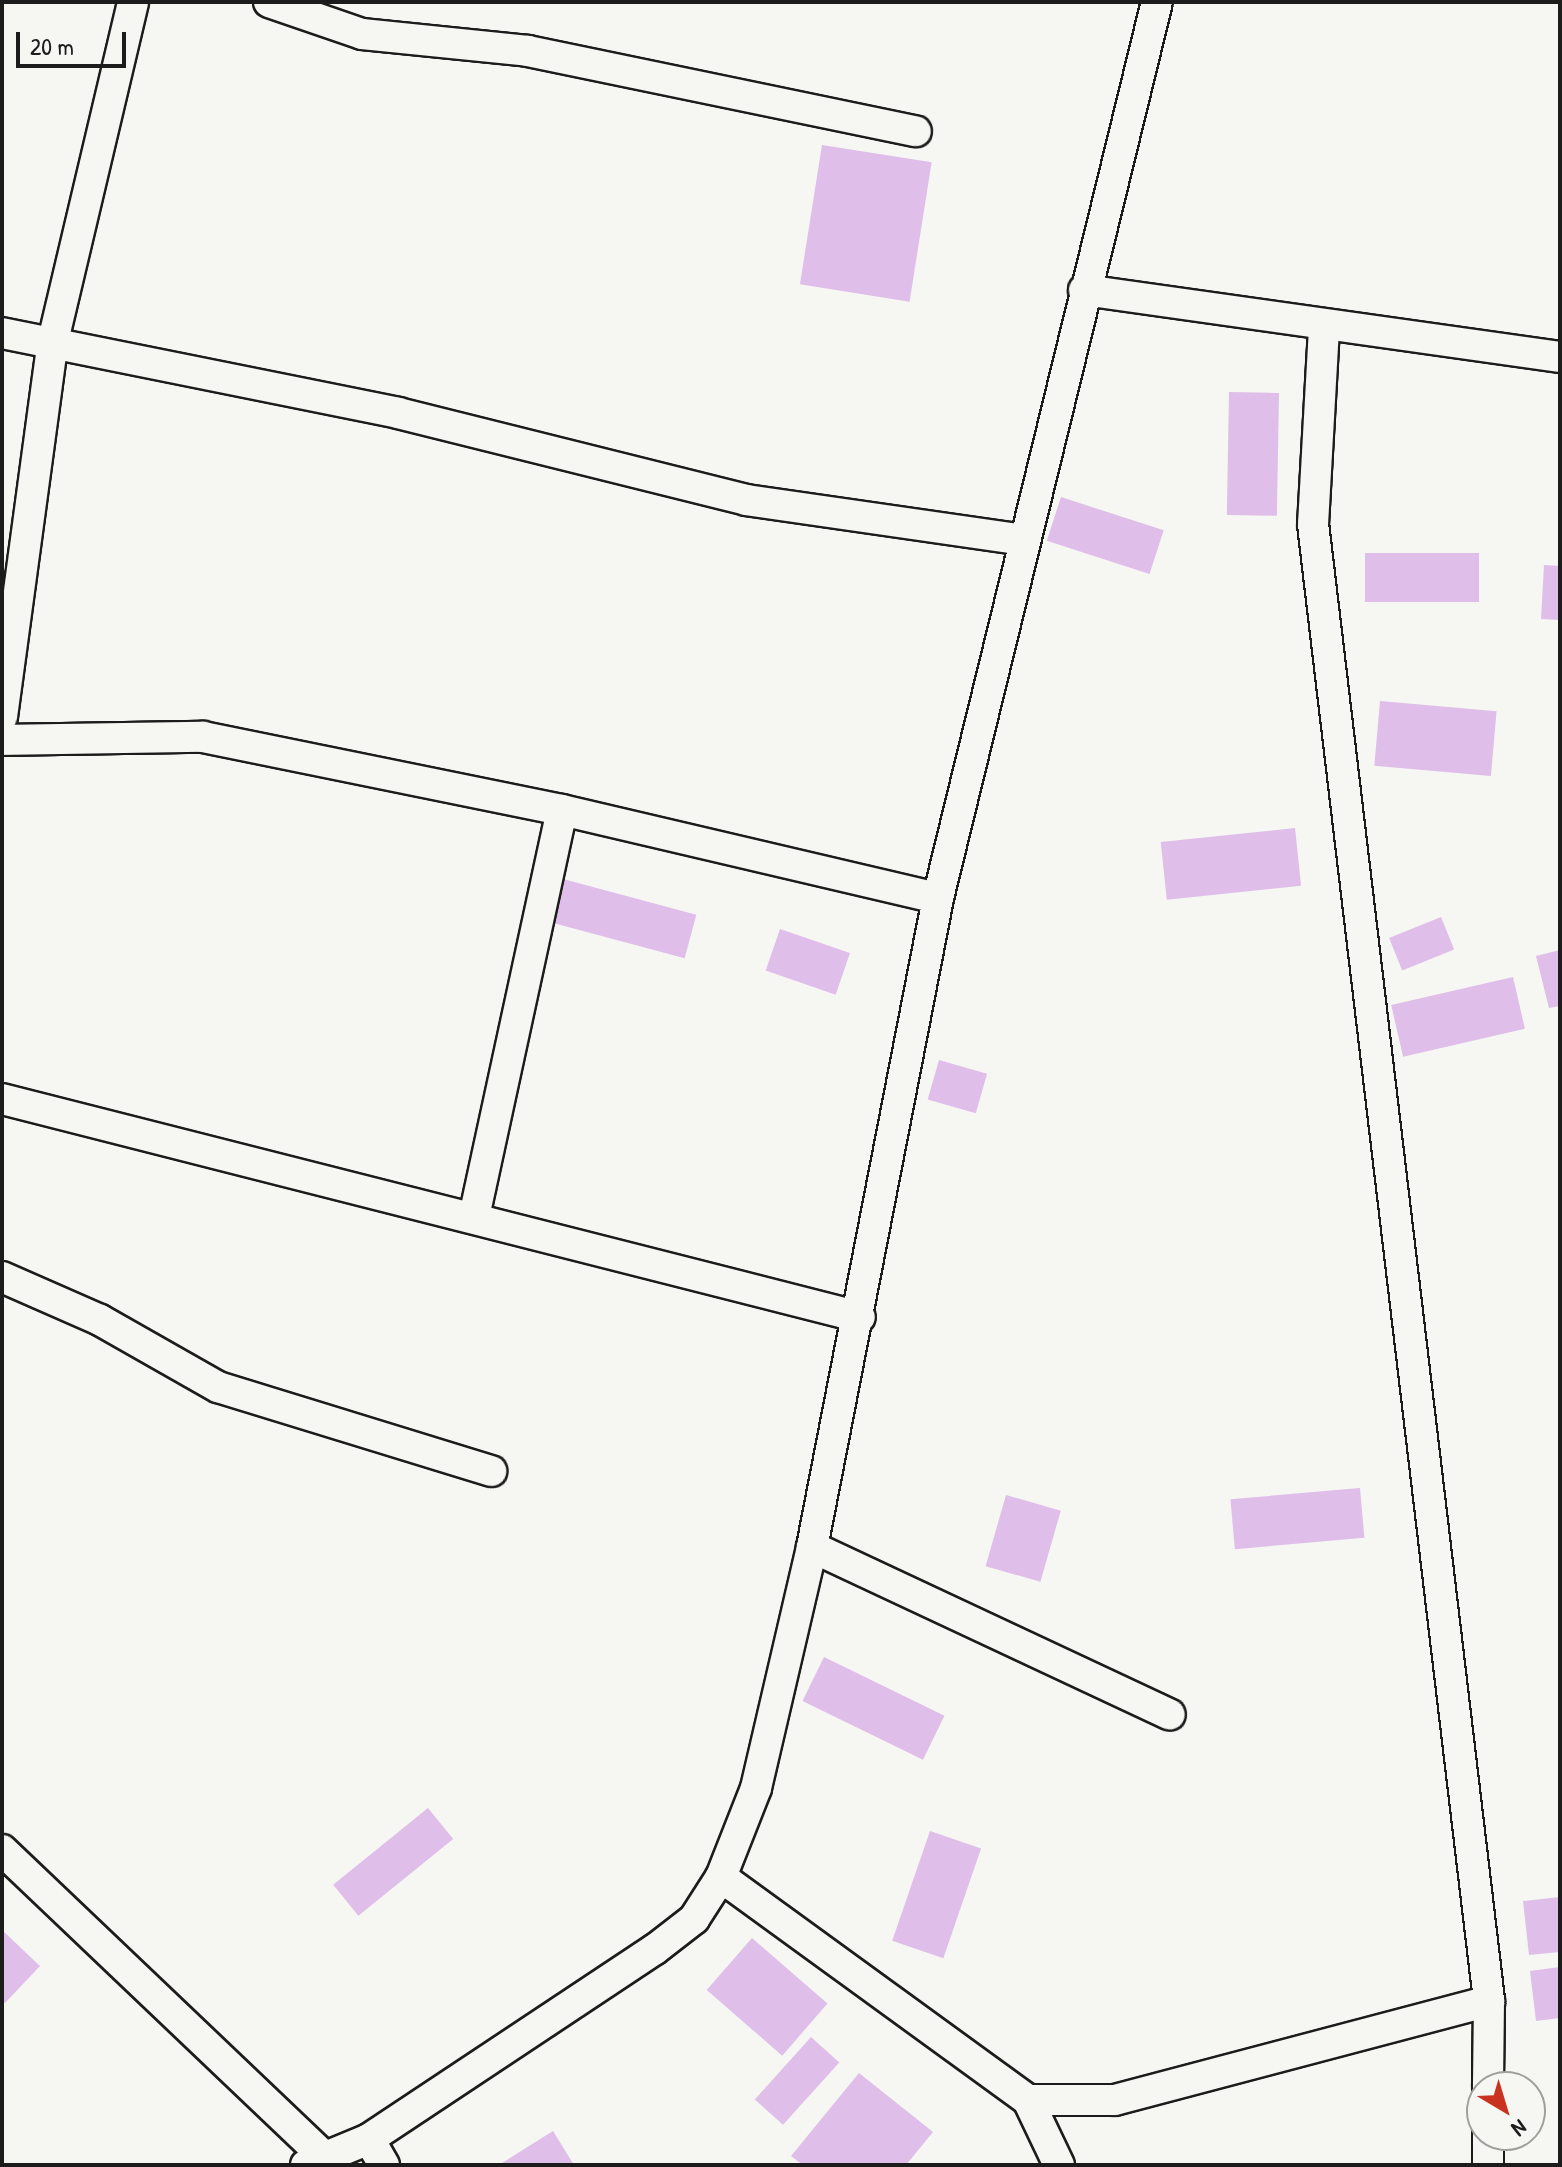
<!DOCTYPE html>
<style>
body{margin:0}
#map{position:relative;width:1562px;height:2167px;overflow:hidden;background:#f6f6f2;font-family:"Patrick Hand",sans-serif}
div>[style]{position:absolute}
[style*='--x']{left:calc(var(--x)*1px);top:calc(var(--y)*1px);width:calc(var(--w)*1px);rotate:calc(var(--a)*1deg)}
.building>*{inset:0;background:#dfbee9;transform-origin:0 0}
.roads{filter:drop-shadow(2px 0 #1c1c1c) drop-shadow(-2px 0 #1c1c1c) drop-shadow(0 2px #1c1c1c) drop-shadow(0 -2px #1c1c1c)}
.minor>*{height:30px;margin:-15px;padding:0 15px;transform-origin:15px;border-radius:15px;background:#f6f6f2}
span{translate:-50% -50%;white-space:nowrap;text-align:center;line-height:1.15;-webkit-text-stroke:6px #f6f6f2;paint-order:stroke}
.frame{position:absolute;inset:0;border:4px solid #1c1c1c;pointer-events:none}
.north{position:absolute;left:1466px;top:2071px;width:80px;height:80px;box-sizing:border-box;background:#f6f6f2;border:2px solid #9f9f9c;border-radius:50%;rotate:142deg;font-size:22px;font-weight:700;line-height:32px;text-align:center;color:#1c1c1c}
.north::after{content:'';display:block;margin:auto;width:28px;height:36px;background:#c8321e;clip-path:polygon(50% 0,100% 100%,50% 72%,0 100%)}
.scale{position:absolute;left:16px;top:32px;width:110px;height:36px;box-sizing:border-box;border:4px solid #1c1c1c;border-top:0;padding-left:10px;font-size:24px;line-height:28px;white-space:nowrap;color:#1c1c1c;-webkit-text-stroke:6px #f6f6f2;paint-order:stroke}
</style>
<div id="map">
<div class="building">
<div style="left:822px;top:145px;width:111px;height:141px;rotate:9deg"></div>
<div style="left:1229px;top:392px;width:50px;height:123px;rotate:1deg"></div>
<div style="left:1061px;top:497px;width:108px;height:46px;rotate:18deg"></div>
<div style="left:1365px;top:553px;width:114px;height:49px"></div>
<div style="clip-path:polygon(1544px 565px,1560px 566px,1560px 620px,1541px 619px)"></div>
<div style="left:1380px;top:701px;width:117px;height:65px;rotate:5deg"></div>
<div style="left:1295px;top:828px;width:58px;height:135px;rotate:84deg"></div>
<div style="left:563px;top:879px;width:138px;height:45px;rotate:15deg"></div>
<div style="left:1441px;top:917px;width:35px;height:56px;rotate:68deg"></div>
<div style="left:780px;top:929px;width:74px;height:44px;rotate:19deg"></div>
<div style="clip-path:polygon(1560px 950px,1560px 1006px,1549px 1008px,1536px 956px)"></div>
<div style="left:1513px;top:977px;width:53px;height:125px;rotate:77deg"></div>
<div style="left:939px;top:1060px;width:50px;height:41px;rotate:16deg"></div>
<div style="left:1360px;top:1488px;width:50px;height:130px;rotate:85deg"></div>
<div style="left:1006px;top:1495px;width:57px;height:74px;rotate:16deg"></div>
<div style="left:824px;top:1657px;width:134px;height:49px;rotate:26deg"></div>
<div style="left:428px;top:1808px;width:40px;height:122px;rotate:51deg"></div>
<div style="left:930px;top:1831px;width:54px;height:116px;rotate:19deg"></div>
<div style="clip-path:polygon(1560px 1897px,1560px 1952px,1529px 1955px,1523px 1901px)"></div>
<div style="clip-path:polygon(2px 1930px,40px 1966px,5px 2003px,2px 2000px)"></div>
<div style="left:752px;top:1938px;width:100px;height:69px;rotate:41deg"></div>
<div style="clip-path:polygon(1560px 1967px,1560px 2018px,1536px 2021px,1530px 1971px)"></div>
<div style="left:811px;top:2037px;width:38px;height:84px;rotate:42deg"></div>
<div style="clip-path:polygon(859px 2073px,933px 2132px,906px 2165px,803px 2165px,791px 2156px)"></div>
<div style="clip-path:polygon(553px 2131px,574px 2165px,499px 2165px)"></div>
</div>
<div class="roads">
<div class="minor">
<div style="--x:269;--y:2;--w:98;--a:19"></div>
<div style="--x:362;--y:34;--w:167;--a:5.8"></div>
<div style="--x:528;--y:51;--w:396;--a:11.7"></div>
<div style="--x:1084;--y:290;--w:481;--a:8"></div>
<div style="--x:1324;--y:328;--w:196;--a:93.2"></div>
<div style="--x:1313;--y:524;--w:1487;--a:83.2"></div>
<div style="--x:1489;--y:2001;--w:86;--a:90.7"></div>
<div style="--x:2;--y:333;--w:404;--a:11.4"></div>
<div style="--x:398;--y:413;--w:359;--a:14"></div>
<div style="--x:746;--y:500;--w:281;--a:8.2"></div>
<div style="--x:2;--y:717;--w:379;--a:-82.3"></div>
<div style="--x:53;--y:341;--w:348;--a:-76.7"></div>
<div style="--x:2;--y:740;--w:201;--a:-0.9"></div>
<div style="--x:203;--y:737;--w:366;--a:11.5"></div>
<div style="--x:562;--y:810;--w:386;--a:13.2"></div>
<div style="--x:2;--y:1099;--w:885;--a:14.26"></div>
<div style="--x:474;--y:1217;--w:416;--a:-77.8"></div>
<div style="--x:2;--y:1277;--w:107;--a:23.7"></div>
<div style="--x:100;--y:1320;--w:136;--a:29.6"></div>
<div style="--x:218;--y:1387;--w:286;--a:17.1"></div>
<div style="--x:812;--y:1547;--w:395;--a:25.1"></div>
<div style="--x:2;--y:1850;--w:445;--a:43.6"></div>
<div style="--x:721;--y:1877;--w:379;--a:36"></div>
<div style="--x:1028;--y:2100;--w:72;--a:64.5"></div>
<div style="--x:1028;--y:2100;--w:87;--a:0"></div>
<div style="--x:1115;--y:2100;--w:387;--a:-14.8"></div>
<div style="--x:369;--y:2139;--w:30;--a:60"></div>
<div style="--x:306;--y:2165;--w:68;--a:-22.4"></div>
<div style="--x:369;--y:2139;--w:342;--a:-33.6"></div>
<div style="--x:654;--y:1950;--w:51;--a:-37.8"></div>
<div style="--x:694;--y:1919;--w:50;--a:-57.3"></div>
<div style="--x:721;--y:1877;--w:96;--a:-68.5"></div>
<div style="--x:756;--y:1788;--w:247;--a:-76.9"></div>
<div style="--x:812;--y:1547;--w:661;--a:-79.01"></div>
<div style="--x:938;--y:898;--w:922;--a:-76.27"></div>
<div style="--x:1488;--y:2165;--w:30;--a:-90"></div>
</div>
</div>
<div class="frame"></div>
<div class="north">N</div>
<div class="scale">20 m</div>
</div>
